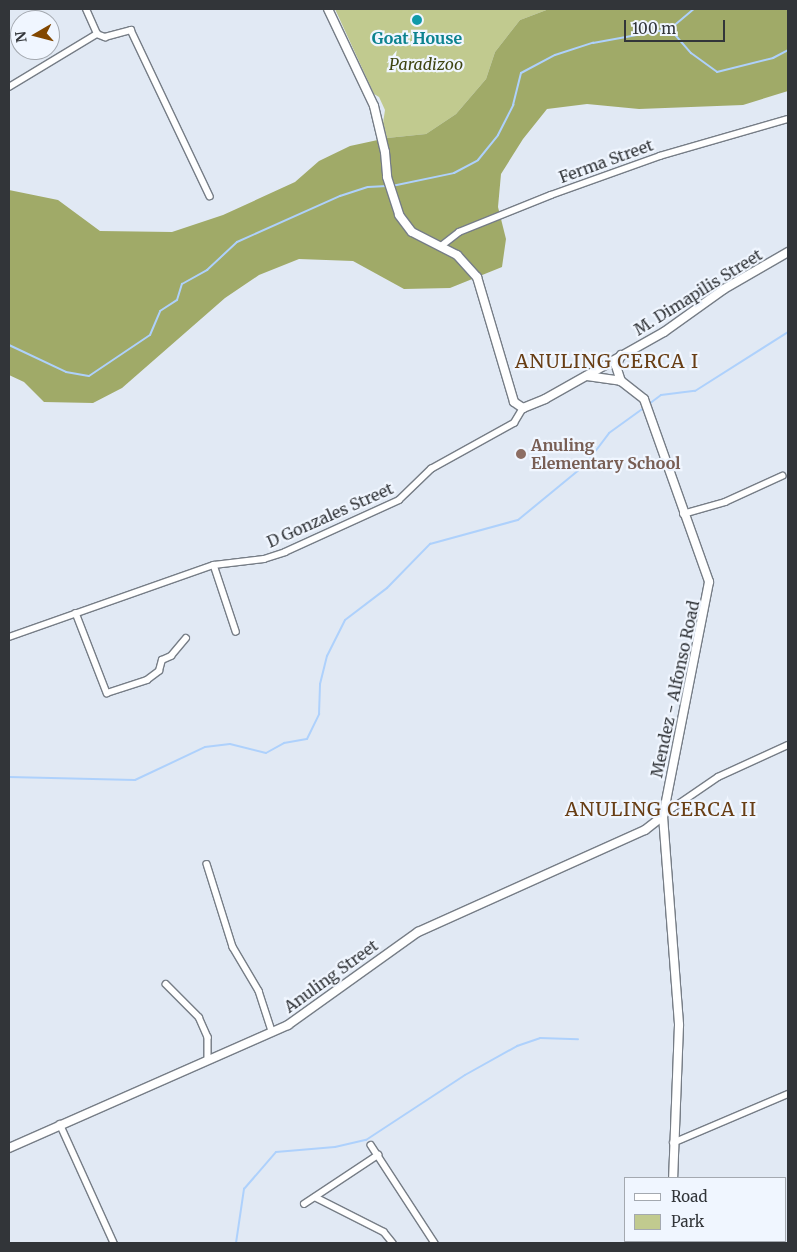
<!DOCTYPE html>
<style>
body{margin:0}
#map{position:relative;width:797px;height:1252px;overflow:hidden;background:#e1e9f4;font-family:Merriweather,serif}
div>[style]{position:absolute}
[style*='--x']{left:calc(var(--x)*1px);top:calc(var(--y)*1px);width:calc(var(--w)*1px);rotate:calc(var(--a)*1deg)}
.green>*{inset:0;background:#c1ca8f}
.forest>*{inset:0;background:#a0aa68}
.stream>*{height:2px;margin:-1px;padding:0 1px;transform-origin:1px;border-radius:1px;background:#aed1fc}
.roads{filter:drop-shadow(1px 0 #767d86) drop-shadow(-1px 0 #767d86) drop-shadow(0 1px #767d86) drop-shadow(0 -1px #767d86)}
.street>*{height:5.5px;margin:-2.75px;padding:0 2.75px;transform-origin:2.75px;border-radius:2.75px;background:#fff}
.secondary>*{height:8px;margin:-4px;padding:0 4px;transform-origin:4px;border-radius:4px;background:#fff}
.dots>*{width:14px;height:14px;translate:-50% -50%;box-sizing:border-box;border:2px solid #f0f6ff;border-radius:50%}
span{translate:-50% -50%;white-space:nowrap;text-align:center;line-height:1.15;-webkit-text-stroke:4.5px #f0f6ff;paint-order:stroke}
.culture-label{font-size:16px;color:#0d838f;font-weight:700}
.park-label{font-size:16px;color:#3e4411;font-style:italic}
.street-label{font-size:16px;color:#323539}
.education-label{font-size:16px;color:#785e54;font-weight:700}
.left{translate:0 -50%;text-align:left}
.quarter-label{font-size:19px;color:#683e15;letter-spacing:1px}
.frame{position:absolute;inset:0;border:10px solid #323539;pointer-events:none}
.legend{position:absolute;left:624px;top:1177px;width:162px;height:65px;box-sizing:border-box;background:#f0f6ff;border:1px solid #a4a9b0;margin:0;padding:6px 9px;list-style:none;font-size:15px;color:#323539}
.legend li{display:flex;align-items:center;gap:10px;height:25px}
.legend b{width:25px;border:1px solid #a4a9b0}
.north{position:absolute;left:10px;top:10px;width:50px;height:50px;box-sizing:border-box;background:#f0f6ff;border:1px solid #a4a9b0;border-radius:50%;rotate:262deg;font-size:14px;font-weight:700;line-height:20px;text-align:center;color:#323539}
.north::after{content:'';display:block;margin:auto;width:18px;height:22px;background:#824700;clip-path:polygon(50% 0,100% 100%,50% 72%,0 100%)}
.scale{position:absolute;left:624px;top:20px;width:101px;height:22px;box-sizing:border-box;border:2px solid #323539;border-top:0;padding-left:6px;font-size:15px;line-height:18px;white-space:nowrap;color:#323539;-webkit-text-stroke:4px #f0f6ff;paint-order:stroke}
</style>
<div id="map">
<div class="green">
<div style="clip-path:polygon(335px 9px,549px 9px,520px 20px,495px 52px,486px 79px,456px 114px,426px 134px,387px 138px,383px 123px,385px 110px,379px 97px,374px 94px)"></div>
</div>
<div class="forest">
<div style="clip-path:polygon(549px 9px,788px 9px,788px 91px,743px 105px,639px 109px,587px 104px,547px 109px,523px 139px,501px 174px,498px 207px,506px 239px,502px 267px,450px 288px,404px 289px,353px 261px,299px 259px,259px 275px,225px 298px,122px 388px,93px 403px,44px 402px,24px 382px,9px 375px,9px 190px,58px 200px,100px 231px,172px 232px,223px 215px,295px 182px,319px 161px,350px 146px,387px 138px,426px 134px,456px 114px,486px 79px,495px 52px,520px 20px)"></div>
</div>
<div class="stream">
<div style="--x:670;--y:29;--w:32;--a:49"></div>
<div style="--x:691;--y:53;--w:32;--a:36"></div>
<div style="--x:717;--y:72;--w:58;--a:-14"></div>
<div style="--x:773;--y:58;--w:17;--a:-28"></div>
<div style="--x:392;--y:186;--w:63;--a:-11.8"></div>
<div style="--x:454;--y:173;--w:27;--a:-28"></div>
<div style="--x:478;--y:160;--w:32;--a:-51"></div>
<div style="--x:498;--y:135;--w:34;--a:-63"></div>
<div style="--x:513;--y:105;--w:33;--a:-76"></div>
<div style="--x:521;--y:73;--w:38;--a:-28"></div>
<div style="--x:555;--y:55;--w:40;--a:-18"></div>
<div style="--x:593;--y:43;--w:78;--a:-10.3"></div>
<div style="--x:670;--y:29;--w:31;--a:-40"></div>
<div style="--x:9;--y:345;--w:63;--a:25.3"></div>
<div style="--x:66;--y:372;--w:23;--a:10"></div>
<div style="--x:89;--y:376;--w:73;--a:-33.9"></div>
<div style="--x:150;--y:335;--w:26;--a:-67"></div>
<div style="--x:160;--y:311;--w:20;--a:-33"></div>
<div style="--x:177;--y:300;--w:17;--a:-73"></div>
<div style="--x:182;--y:284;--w:29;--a:-29"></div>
<div style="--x:207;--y:270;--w:41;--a:-43"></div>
<div style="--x:237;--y:242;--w:113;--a:-24.1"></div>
<div style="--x:340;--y:196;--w:29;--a:-18"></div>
<div style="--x:368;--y:187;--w:19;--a:-3"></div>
<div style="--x:649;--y:404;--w:15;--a:-37"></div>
<div style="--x:661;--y:395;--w:34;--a:-7"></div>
<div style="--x:695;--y:391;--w:110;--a:-32.4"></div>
<div style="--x:9;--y:777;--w:126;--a:1.4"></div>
<div style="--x:135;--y:780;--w:77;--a:-25.2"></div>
<div style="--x:205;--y:747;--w:25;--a:-7"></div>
<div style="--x:230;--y:744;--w:37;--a:14"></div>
<div style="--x:266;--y:753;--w:21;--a:-29"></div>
<div style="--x:284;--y:743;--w:23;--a:-10"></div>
<div style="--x:307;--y:739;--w:28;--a:-64"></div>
<div style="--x:319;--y:714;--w:30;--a:-88"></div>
<div style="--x:320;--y:684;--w:29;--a:-76"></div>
<div style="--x:327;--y:656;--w:40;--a:-63.4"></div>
<div style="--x:345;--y:620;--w:53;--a:-37.3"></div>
<div style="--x:387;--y:588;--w:62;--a:-45.7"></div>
<div style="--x:430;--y:544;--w:91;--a:-15.3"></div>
<div style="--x:518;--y:520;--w:87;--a:-39.4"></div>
<div style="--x:585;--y:465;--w:40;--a:-53"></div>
<div style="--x:609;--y:433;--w:44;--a:-35.8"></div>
<div style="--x:236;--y:1243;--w:55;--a:-81.6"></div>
<div style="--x:244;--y:1189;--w:49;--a:-49.1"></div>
<div style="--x:276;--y:1152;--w:59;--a:-4.8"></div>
<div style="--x:335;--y:1147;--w:32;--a:-13"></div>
<div style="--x:366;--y:1140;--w:118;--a:-33.3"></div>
<div style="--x:465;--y:1075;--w:60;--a:-29.1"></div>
<div style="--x:517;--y:1046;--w:24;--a:-19"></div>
<div style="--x:540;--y:1038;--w:38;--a:2"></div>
</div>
<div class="roads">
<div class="street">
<div style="--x:97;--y:34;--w:9;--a:21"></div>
<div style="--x:105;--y:37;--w:27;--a:-15"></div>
<div style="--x:131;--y:30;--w:184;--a:64.6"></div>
<div style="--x:9;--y:87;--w:103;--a:-31.1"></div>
<div style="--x:97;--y:34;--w:27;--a:-114"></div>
<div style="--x:440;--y:247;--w:24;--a:-38"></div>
<div style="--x:459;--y:232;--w:99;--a:-21.9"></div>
<div style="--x:551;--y:195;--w:116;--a:-19.7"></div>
<div style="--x:660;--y:156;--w:133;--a:-16.1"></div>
<div style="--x:683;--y:514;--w:44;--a:-15.9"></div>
<div style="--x:725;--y:502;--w:63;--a:-24.5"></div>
<div style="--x:214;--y:565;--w:70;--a:71.6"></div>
<div style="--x:76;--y:613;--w:86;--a:68.8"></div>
<div style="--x:107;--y:693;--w:42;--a:-18"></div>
<div style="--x:147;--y:680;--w:15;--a:-37"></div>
<div style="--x:159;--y:671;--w:11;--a:-75"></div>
<div style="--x:162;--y:660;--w:10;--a:-24"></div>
<div style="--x:171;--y:656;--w:23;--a:-50"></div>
<div style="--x:9;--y:637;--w:217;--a:-19.4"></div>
<div style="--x:214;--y:565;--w:50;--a:-6.8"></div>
<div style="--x:264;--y:559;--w:22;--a:-18"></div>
<div style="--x:285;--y:552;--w:125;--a:-24.5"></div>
<div style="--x:399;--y:500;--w:45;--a:-44.1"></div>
<div style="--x:431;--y:469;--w:95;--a:-29"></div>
<div style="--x:514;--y:423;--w:17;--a:-59"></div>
<div style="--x:664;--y:814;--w:65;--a:-34.4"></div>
<div style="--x:718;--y:777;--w:77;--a:-24.6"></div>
<div style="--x:207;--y:864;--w:87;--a:72.6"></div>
<div style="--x:233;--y:947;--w:51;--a:59.4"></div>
<div style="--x:259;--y:991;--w:42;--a:72"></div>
<div style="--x:166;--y:984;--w:47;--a:45"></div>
<div style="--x:199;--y:1017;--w:22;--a:66"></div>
<div style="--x:208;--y:1037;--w:21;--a:90"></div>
<div style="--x:60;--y:1124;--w:131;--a:65.6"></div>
<div style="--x:673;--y:1143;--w:125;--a:-23.1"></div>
<div style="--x:371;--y:1145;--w:117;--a:56.9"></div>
<div style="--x:315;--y:1197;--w:77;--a:26.9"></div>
<div style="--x:384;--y:1232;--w:14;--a:51"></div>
<div style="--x:304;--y:1204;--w:89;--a:-33.5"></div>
</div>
<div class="secondary">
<div style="--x:328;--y:9;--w:107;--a:64.6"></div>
<div style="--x:374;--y:106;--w:47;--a:76.6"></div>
<div style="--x:385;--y:152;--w:25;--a:85"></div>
<div style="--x:387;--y:177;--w:40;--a:72"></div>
<div style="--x:399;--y:215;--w:21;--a:53"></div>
<div style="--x:412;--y:232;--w:51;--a:27.1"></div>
<div style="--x:457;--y:255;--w:30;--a:48"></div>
<div style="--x:477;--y:277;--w:130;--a:73.5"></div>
<div style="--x:514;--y:402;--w:11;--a:34"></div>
<div style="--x:523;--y:408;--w:24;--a:-22"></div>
<div style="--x:545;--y:399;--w:137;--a:-29.4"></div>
<div style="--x:664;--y:332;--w:74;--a:-35.6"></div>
<div style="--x:724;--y:289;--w:74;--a:-30"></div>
<div style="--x:621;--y:355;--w:12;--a:114"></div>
<div style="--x:616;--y:366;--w:16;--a:72"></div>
<div style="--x:587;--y:376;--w:34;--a:8"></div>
<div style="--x:621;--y:381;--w:29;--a:38"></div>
<div style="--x:644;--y:399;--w:194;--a:70.4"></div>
<div style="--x:709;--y:582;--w:238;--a:101.1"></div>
<div style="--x:663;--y:816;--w:210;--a:85.6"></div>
<div style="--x:679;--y:1025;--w:153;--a:92.2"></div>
<div style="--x:9;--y:1148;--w:305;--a:-23.8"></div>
<div style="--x:288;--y:1025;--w:160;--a:-35.6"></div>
<div style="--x:418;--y:932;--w:249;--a:-24.2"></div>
<div style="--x:645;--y:830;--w:23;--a:-38"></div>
<div style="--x:673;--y:1243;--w:2;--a:-90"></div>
</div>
</div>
<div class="dots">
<div style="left:417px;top:20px;background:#0f9aa8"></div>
<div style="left:521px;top:454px;background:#8d6e63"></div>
</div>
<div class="culture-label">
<span style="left:417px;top:38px">Goat House</span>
</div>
<div class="park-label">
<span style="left:426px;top:64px">Paradizoo</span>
</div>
<div class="street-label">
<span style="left:606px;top:161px;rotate:-20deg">Ferma Street</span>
<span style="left:698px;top:292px;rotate:-32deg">M. Dimapilis Street</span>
<span style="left:330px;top:515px;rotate:-24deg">D Gonzales Street</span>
<span style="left:675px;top:689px;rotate:-78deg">Mendez - Alfonso Road</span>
<span style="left:331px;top:976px;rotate:-36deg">Anuling Street</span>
</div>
<div class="education-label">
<span class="left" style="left:531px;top:454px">Anuling<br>Elementary School</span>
</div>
<div class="quarter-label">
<span style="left:607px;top:362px">ANULING CERCA I</span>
<span style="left:661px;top:810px">ANULING CERCA II</span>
</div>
<div class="frame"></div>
<ul class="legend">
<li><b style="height:6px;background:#fff"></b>Road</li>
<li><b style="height:14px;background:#c1ca8f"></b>Park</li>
</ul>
<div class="north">N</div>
<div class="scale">100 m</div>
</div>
